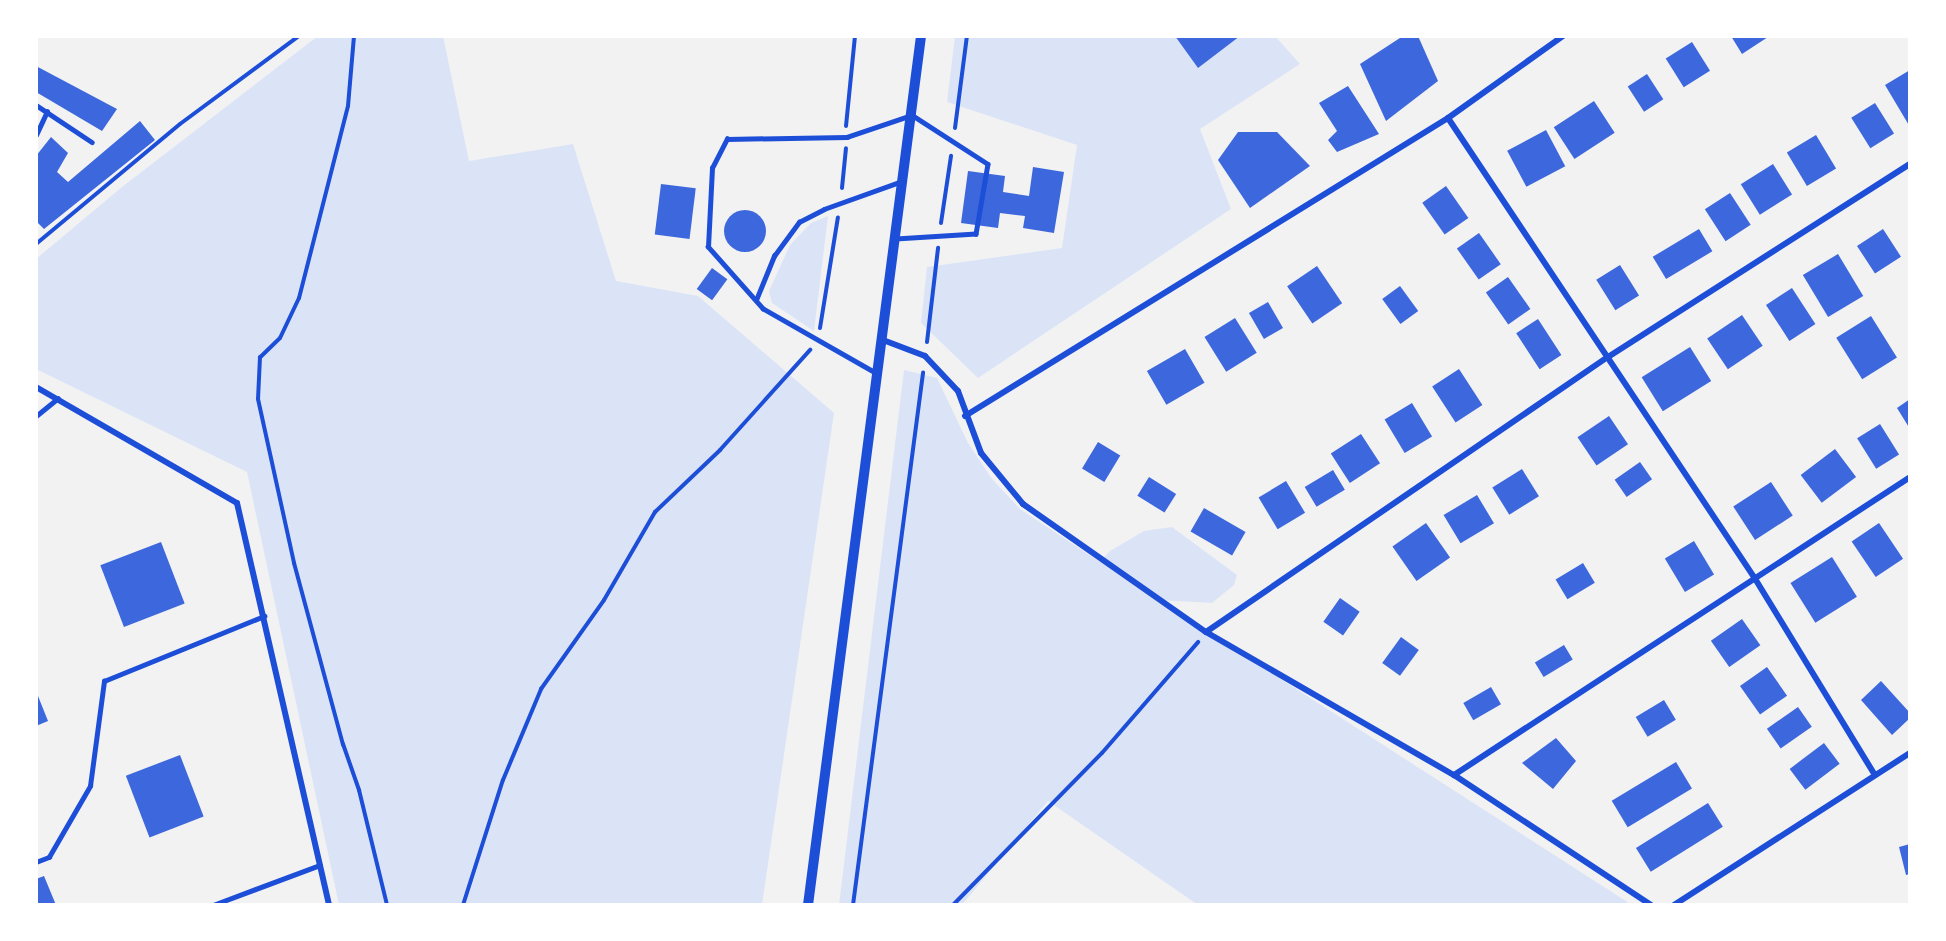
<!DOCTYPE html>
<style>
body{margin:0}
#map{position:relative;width:1946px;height:941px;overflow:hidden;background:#f2f2f2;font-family:"PT Sans Narrow",sans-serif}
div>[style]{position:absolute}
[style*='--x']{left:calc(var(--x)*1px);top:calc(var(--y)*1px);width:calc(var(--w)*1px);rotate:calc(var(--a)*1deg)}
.green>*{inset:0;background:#dbe4f7}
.building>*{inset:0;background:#3d67dc;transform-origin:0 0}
.round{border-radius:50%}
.path>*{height:4px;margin:-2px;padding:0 2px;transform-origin:2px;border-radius:2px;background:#1d4ed8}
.service>*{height:4.5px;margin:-2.25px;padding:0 2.25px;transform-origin:2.25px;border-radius:2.25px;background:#1d4ed8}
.minor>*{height:6px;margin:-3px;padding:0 3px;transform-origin:3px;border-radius:3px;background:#1d4ed8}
.tertiary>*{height:10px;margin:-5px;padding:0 5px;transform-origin:5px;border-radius:5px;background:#1d4ed8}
span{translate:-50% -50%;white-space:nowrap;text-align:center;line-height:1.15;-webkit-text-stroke:5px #fff;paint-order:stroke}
.frame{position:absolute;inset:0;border:38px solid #fff;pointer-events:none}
</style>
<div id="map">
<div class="green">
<div style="clip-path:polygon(318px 36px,443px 36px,469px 161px,573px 144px,616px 281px,698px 296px,834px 413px,762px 905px,339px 905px,247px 472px,36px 369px,36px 259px,122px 187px)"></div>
<div style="clip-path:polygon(955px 36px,1275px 36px,1300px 64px,1200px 129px,1231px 209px,978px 378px,921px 323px,927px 267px,1062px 248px,1077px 145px,947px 102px)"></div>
<div style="clip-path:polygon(828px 216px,814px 331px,772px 303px,769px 291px,790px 245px,811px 223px)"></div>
<div style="clip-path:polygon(904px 370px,937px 378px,968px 443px,992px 479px,1020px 509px,1100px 562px,1110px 551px,1144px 531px,1172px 527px,1237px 575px,1234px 585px,1212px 603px,1158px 600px,1632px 905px,1198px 905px,1048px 801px,962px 905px,839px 905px)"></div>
</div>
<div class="building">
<div style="clip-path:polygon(1175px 36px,1240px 36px,1198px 68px)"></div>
<div style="clip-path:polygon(1403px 36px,1418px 36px,1438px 81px,1386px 121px,1360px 64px)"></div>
<div style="clip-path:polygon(1731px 36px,1767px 36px,1768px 37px,1742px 54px)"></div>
<div style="left:1692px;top:42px;width:34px;height:31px;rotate:58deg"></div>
<div style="clip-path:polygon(36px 66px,117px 109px,102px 131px,36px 92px)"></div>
<div style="clip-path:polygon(1910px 70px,1910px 127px,1885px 85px)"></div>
<div style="left:1647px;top:74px;width:30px;height:23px;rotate:57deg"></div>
<div style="clip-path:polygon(1348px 86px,1379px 134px,1337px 152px,1328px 140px,1337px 131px,1319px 103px)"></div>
<div style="left:1594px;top:101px;width:38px;height:48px;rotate:57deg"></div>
<div style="left:1875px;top:103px;width:36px;height:28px;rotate:58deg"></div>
<div style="clip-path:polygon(140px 121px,155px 140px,44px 229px,36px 221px,36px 156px,51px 137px,68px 153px,57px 172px,68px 182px)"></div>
<div style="left:1546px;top:130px;width:41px;height:44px;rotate:62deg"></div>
<div style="clip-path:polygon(1238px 132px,1277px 132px,1310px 166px,1250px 208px,1218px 160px)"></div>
<div style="left:1816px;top:135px;width:39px;height:34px;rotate:59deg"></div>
<div style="left:1773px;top:164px;width:36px;height:38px;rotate:58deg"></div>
<div style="clip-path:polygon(1033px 167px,1064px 172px,1054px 233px,1023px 228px,1025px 216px,1000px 213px,998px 228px,961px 223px,968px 171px,1005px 176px,1003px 192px,1029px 196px)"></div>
<div style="left:661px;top:184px;width:35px;height:51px;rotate:7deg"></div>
<div style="left:1446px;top:186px;width:39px;height:29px;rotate:55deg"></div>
<div style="left:1730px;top:193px;width:38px;height:30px;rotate:57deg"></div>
<div class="round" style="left:724px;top:210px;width:42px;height:42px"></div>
<div style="left:1699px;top:229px;width:26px;height:54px;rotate:59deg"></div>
<div style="left:1883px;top:229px;width:33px;height:31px;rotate:57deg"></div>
<div style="left:1479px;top:233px;width:38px;height:27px;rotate:55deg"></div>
<div style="left:1838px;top:254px;width:49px;height:41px;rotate:59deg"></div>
<div style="left:1620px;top:265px;width:36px;height:28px;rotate:58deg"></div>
<div style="left:1317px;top:266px;width:45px;height:36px;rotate:56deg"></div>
<div style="left:712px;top:268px;width:19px;height:26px;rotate:36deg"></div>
<div style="left:1508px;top:277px;width:39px;height:27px;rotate:55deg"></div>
<div style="left:1400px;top:286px;width:31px;height:22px;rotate:54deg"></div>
<div style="left:1792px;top:288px;width:43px;height:31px;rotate:57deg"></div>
<div style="left:1268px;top:302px;width:30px;height:22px;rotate:60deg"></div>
<div style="left:1742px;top:315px;width:37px;height:42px;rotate:56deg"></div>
<div style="left:1871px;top:316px;width:49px;height:41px;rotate:58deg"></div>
<div style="left:1235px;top:318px;width:41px;height:36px;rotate:58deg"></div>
<div style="left:1538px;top:319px;width:43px;height:26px;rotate:57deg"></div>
<div style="left:1690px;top:347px;width:40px;height:57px;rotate:58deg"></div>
<div style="left:1185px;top:349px;width:39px;height:44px;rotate:60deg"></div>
<div style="left:1459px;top:369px;width:43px;height:32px;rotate:57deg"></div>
<div style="clip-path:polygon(1910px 399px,1910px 429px,1897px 408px)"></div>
<div style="left:1412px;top:403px;width:39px;height:32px;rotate:59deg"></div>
<div style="left:1609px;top:416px;width:34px;height:38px;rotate:56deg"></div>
<div style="left:1880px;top:424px;width:36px;height:27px;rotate:58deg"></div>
<div style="left:1361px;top:434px;width:35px;height:36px;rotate:57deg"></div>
<div style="left:1098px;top:442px;width:26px;height:31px;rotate:31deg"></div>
<div style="left:1835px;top:449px;width:35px;height:43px;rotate:53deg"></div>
<div style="left:1640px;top:462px;width:21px;height:31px;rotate:55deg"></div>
<div style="left:1522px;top:469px;width:32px;height:35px;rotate:58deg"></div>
<div style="left:1333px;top:470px;width:23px;height:33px;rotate:59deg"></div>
<div style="left:1149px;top:477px;width:32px;height:22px;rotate:32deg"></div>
<div style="left:1286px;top:481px;width:37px;height:32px;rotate:59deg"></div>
<div style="left:1771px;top:482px;width:40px;height:45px;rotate:57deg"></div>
<div style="left:1477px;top:495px;width:33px;height:39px;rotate:59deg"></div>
<div style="left:1204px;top:508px;width:48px;height:27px;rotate:30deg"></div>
<div style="left:1426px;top:523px;width:42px;height:41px;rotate:55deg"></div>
<div style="left:1879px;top:523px;width:43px;height:33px;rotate:56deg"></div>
<div style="left:1694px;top:541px;width:39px;height:34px;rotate:59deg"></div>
<div style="left:161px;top:542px;width:66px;height:65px;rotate:69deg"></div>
<div style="left:1832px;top:557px;width:47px;height:49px;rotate:58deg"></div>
<div style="left:1583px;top:563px;width:23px;height:32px;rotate:59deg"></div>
<div style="left:1340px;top:598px;width:24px;height:29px;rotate:35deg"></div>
<div style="left:1742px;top:619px;width:32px;height:38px;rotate:55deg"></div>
<div style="left:1401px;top:637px;width:22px;height:32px;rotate:36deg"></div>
<div style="left:1564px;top:645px;width:17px;height:34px;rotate:59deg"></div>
<div style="left:1767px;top:667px;width:35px;height:33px;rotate:55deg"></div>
<div style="clip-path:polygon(1881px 681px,1910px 713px,1910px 718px,1892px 735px,1861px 700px)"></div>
<div style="left:1491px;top:687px;width:20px;height:32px;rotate:60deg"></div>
<div style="clip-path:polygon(36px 691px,48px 721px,36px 726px)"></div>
<div style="left:1664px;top:700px;width:23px;height:33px;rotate:59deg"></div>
<div style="left:1798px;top:707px;width:24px;height:38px;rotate:55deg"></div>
<div style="clip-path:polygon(1556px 738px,1576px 761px,1553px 789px,1522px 763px)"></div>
<div style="left:1824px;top:743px;width:26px;height:43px;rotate:53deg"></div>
<div style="left:180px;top:755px;width:66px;height:58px;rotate:69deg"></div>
<div style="left:1676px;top:762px;width:31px;height:75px;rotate:59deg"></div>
<div style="left:1708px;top:803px;width:28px;height:85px;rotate:58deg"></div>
<div style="clip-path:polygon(1910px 844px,1910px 874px,1906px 875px,1899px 847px)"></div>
<div style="clip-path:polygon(44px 876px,56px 905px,36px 905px,36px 879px)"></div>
</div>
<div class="path">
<div style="--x:354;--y:36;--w:70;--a:94.9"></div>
<div style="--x:348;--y:106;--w:198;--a:104.3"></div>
<div style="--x:299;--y:298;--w:44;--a:115.4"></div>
<div style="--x:280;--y:338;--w:28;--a:136"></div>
<div style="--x:260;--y:357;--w:42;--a:92.7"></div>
<div style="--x:258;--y:399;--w:168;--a:77.6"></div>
<div style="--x:294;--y:563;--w:188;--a:74.9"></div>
<div style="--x:343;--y:744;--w:49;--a:70.8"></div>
<div style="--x:359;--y:790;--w:118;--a:76.3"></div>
<div style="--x:846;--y:126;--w:90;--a:-84.3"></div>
<div style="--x:955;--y:128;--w:93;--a:-82.6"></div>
<div style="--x:842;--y:188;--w:40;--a:-84.3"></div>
<div style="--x:941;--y:223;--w:68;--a:-81.5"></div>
<div style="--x:36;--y:244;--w:187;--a:-39.8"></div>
<div style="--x:180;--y:124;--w:148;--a:-36.5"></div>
<div style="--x:820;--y:328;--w:112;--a:-80.8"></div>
<div style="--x:927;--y:342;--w:95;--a:-83.3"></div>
<div style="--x:463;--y:905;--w:131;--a:-72.3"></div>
<div style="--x:503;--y:780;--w:99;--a:-67.3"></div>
<div style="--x:541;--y:689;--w:109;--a:-54.7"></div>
<div style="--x:604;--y:600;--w:102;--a:-59.9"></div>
<div style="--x:655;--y:512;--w:90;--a:-43.6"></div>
<div style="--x:720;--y:450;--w:135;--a:-48"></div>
<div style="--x:853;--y:905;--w:537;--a:-82.5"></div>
<div style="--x:953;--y:905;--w:213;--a:-45.6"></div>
<div style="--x:1102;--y:753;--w:147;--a:-49.1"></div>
</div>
<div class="service">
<div style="--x:36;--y:105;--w:67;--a:33.5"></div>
<div style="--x:36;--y:135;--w:26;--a:-65"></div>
<div style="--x:756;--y:300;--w:48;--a:-67.8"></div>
<div style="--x:774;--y:256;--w:42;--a:-53.7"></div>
<div style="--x:799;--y:222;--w:28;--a:-27"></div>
<div style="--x:824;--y:209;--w:83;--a:-19.7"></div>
<div style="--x:877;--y:374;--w:131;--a:-150.3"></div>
<div style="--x:763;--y:309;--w:83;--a:-131.6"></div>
<div style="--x:708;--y:247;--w:79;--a:-87.1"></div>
<div style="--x:712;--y:168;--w:33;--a:-63"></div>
<div style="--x:727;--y:139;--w:120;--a:-1"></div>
<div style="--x:847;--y:137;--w:69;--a:-18.7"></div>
<div style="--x:912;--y:115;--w:90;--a:32.8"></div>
<div style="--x:988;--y:164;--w:71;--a:99.7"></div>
<div style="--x:976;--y:234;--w:80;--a:176.4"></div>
<div style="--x:36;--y:416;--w:28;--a:-39"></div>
<div style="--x:36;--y:862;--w:14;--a:-21"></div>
<div style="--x:49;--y:857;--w:82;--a:-60"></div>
<div style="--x:90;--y:786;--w:106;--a:-82.4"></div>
<div style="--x:104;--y:681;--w:173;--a:-22.1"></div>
<div style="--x:213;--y:905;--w:114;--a:-20.5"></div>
</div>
<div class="minor">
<div style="--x:1448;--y:118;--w:552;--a:56.31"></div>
<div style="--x:1754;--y:577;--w:232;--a:58.6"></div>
<div style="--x:883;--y:340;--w:45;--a:20.9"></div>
<div style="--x:925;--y:356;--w:48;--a:46.7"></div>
<div style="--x:958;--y:391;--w:66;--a:69.6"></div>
<div style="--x:981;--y:453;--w:66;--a:50.5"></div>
<div style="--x:1023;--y:504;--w:223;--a:35"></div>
<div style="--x:1206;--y:632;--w:286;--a:30"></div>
<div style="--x:1454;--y:775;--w:236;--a:33.4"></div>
<div style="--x:36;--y:387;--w:232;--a:30"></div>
<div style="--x:237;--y:503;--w:412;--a:77.1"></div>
<div style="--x:965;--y:416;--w:568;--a:-31.67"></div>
<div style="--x:1448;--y:118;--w:141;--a:-35.5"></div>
<div style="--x:1206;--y:632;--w:487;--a:-34.4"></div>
<div style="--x:1608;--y:357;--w:358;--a:-32.6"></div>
<div style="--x:1454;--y:775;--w:545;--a:-33.16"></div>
<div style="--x:1674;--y:905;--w:281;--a:-32.8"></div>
</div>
<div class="tertiary">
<div style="--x:808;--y:905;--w:876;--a:-82.59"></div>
</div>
<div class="frame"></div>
</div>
